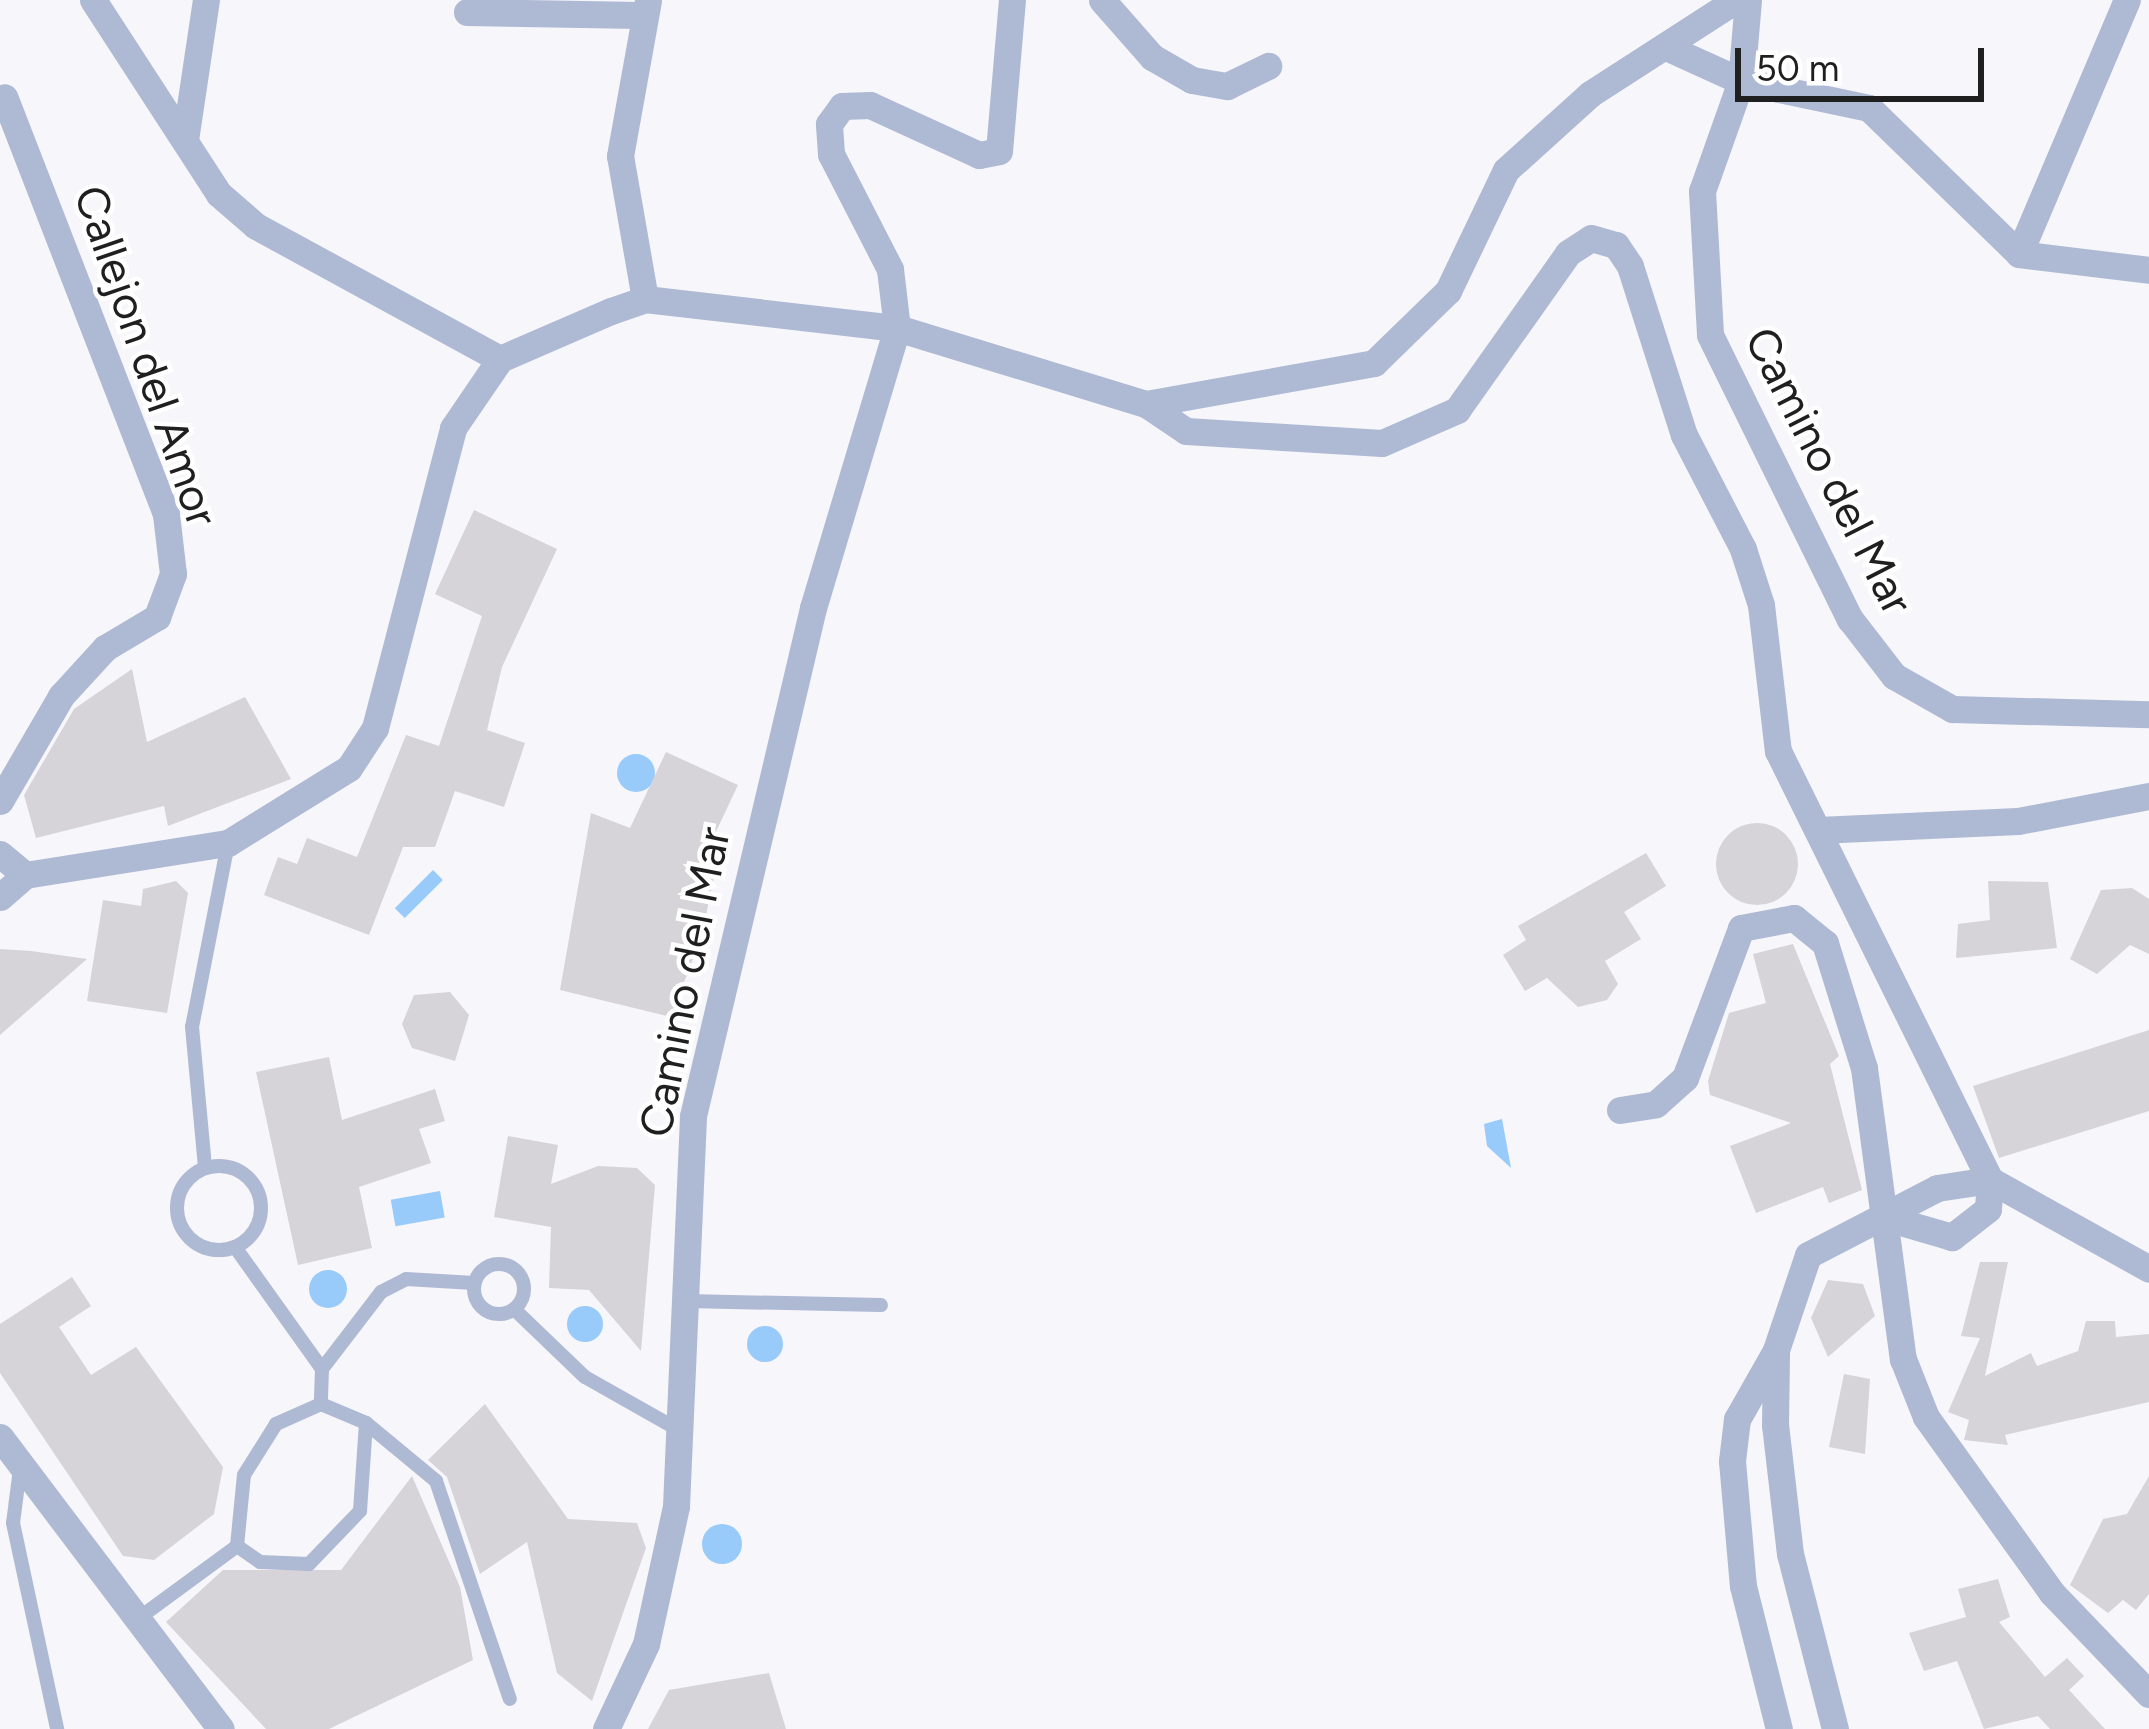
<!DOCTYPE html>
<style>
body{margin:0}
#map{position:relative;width:2149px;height:1729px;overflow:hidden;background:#f6f6fb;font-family:Figtree,sans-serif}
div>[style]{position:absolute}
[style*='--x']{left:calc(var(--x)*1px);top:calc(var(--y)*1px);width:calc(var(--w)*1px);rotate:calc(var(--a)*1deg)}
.water>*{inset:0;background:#98cafa;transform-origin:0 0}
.round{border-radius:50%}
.building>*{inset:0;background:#d6d4d9}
.service>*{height:14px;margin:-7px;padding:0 7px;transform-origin:7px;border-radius:7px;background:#aeb9d3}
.service>.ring{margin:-7px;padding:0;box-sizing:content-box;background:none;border:14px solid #aeb9d3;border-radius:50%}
.minor>*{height:27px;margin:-13.5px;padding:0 13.5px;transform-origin:13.5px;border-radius:13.5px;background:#aeb9d3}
span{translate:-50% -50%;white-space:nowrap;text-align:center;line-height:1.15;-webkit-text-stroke:9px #fff;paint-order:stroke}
.street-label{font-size:45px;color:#1f1f20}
.scale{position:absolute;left:1735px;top:48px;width:249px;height:54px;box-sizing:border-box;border:6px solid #1f1f20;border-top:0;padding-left:15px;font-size:36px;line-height:42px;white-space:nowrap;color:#1f1f20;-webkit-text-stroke:9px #fff;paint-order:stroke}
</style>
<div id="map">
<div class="water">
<div class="round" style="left:617px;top:754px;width:38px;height:38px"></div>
<div style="left:433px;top:870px;width:14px;height:54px;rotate:45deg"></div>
<div style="clip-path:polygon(1502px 1119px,1511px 1168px,1487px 1146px,1484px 1124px)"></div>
<div style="left:440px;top:1191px;width:27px;height:50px;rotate:80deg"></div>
<div class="round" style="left:309px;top:1270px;width:38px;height:38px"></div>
<div class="round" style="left:567px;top:1306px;width:36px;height:36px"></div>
<div class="round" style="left:747px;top:1326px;width:36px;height:36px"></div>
<div class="round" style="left:702px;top:1524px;width:40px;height:40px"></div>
</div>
<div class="building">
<div style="clip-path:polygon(474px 510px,557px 549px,502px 667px,487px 730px,525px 743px,504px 807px,455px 791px,435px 847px,403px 847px,369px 935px,264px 895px,278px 857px,297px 864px,307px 838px,357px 857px,406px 735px,439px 746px,482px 616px,435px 594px)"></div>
<div style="clip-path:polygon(132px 669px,147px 742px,245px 697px,291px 779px,168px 826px,164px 806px,36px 838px,24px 795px,74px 709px)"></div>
<div style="clip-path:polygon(666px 752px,738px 785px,704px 857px,717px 862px,702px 935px,671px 1017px,560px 990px,591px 813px,630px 828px)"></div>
<div class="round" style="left:1716px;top:823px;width:82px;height:82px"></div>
<div style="clip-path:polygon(1646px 853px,1666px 886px,1624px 912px,1641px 939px,1605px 961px,1618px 984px,1607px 1000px,1578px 1007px,1547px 978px,1525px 991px,1503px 955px,1526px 940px,1518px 926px)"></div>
<div style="clip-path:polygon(176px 881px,188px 893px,167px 1013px,87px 1001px,103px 900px,141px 906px,143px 889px)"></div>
<div style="clip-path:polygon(1988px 881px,2048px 882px,2057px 948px,1956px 958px,1958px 924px,1990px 920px)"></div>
<div style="clip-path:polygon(2132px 888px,2149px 899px,2149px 954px,2130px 945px,2097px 974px,2070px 959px,2101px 890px)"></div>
<div style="clip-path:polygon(1793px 944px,1839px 1056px,1830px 1064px,1862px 1190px,1829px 1203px,1823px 1187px,1756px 1213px,1730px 1146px,1791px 1123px,1710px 1095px,1708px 1081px,1729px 1013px,1766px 1003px,1753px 954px)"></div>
<div style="clip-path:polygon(0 949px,31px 951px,87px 959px,0 1035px)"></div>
<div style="clip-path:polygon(450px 992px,469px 1015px,455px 1061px,412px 1048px,402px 1024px,414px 995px)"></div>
<div style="clip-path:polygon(2149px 1030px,2149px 1111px,1999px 1158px,1973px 1086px)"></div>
<div style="clip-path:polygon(329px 1057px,342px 1120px,435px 1089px,445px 1121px,419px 1129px,431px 1163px,359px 1187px,372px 1248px,298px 1265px,256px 1072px)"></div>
<div style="clip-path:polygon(508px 1136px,558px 1145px,551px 1184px,598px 1166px,637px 1168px,655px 1185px,641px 1351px,589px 1290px,549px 1288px,551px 1227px,494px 1217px)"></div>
<div style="clip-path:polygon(1980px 1262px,2008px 1262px,1985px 1376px,2031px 1353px,2037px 1366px,2078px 1351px,2086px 1321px,2115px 1321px,2116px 1337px,2149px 1334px,2149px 1402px,2005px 1435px,2008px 1445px,1964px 1440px,1969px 1420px,1948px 1412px,1980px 1338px,1961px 1336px)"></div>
<div style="clip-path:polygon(72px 1277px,91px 1306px,59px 1327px,91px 1375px,136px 1347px,223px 1467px,214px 1514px,154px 1560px,123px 1556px,0 1373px,0 1324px)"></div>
<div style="clip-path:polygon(1828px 1280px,1863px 1284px,1875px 1316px,1828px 1357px,1811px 1318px)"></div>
<div style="clip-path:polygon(1844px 1374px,1870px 1379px,1865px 1454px,1829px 1447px)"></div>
<div style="clip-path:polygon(485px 1404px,568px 1519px,637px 1523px,646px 1548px,592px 1701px,557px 1673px,527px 1542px,480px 1574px,447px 1477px,428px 1460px)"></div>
<div style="clip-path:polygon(412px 1476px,460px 1587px,473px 1660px,329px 1729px,266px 1729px,166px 1622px,223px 1570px,341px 1570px)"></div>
<div style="clip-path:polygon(2149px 1476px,2149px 1594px,2136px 1610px,2123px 1600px,2108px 1613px,2070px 1585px,2103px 1519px,2127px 1514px)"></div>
<div style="clip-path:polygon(1998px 1579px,2010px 1617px,1999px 1622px,2045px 1677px,2067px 1658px,2084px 1676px,2069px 1690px,2105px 1729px,2050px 1729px,2038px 1716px,1984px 1729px,1957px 1661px,1924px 1671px,1909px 1633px,1966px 1617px,1958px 1589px)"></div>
<div style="clip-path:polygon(769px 1673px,786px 1729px,648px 1729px,669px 1690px)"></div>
</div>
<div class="service">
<div class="ring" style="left:177px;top:1166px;width:70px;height:70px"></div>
<div style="--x:205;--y:1167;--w:141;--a:-95.3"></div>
<div style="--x:192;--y:1027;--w:187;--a:-78.9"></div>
<div style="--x:235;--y:1247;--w:150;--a:54.5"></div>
<div style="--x:322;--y:1369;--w:35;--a:92"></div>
<div class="ring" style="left:474px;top:1264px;width:36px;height:36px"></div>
<div style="--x:686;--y:1301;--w:195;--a:1.2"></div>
<div style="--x:514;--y:1309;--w:98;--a:43.8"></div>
<div style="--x:585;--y:1377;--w:106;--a:29.5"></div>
<div style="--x:322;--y:1369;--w:97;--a:-52.5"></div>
<div style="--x:381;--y:1292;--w:28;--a:-27"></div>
<div style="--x:406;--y:1279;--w:68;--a:3.4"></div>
<div style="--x:321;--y:1404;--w:49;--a:22.9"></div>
<div style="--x:366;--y:1423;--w:88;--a:93.9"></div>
<div style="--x:360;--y:1511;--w:74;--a:133.9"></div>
<div style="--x:309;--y:1564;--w:49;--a:-177.7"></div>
<div style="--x:260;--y:1562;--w:28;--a:-145"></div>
<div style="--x:237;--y:1546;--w:71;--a:-84.4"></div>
<div style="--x:244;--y:1475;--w:60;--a:-57.9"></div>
<div style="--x:276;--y:1424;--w:49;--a:-24"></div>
<div style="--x:366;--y:1423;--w:91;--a:39.6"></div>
<div style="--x:436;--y:1481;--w:230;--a:71.3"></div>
<div style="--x:20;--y:1469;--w:54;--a:97.4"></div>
<div style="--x:13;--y:1523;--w:211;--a:77.9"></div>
<div style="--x:139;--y:1618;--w:122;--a:-36.3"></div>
</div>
<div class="minor">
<div style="--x:93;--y:0;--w:231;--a:57"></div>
<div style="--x:219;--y:194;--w:49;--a:40.9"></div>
<div style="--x:256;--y:226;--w:278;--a:28.6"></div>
<div style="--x:1102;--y:0;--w:76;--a:48.7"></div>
<div style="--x:1152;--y:57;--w:46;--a:29.9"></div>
<div style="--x:1192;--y:80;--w:36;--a:10"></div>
<div style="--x:1227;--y:86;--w:46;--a:-26"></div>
<div style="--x:1748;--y:0;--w:81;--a:94.9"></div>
<div style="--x:1741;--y:81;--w:117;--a:109.5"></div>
<div style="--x:1702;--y:191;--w:144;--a:86.8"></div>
<div style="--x:1710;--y:335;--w:317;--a:63.8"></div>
<div style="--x:1850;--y:619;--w:72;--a:52.3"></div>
<div style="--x:1894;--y:676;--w:67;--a:29.6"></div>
<div style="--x:1952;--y:709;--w:197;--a:1.5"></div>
<div style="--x:467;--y:12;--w:172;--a:1"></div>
<div style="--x:1666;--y:47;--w:82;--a:24.4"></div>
<div style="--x:1741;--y:81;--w:131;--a:11.9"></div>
<div style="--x:1869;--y:108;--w:209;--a:44.2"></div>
<div style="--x:2019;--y:254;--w:131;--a:7"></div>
<div style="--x:185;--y:140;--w:142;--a:-81.5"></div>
<div style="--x:2019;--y:254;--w:276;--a:-67"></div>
<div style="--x:645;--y:299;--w:145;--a:-99.9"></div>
<div style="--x:620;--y:156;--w:158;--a:-79.8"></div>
<div style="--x:1146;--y:404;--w:232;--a:-10.2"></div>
<div style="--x:1374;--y:363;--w:103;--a:-44.2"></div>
<div style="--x:1448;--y:291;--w:134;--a:-64.4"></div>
<div style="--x:1506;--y:170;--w:113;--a:-42.1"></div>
<div style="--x:1590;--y:94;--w:174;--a:-32.8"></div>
<div style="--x:0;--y:801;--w:121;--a:-59.8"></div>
<div style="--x:61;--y:696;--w:65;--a:-47.5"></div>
<div style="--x:105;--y:648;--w:61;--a:-30.8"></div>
<div style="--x:157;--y:617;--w:46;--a:-69.6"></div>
<div style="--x:173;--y:574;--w:60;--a:-96.7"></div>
<div style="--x:166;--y:514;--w:447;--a:-111.2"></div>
<div style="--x:1818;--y:830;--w:200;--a:-2.6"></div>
<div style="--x:2018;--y:821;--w:133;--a:-10.8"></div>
<div style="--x:0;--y:854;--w:33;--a:40"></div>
<div style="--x:0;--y:897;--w:33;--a:-41"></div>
<div style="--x:25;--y:875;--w:206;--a:-9"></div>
<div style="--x:228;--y:843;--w:142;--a:-31.8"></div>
<div style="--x:349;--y:768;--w:48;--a:-57"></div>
<div style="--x:375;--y:728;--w:310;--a:-75.4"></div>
<div style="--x:453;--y:428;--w:83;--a:-55.7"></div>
<div style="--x:500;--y:359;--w:121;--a:-23.4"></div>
<div style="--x:611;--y:311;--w:36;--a:-19"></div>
<div style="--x:645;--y:299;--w:254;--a:6.6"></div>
<div style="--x:897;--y:328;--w:260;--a:17"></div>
<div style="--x:1146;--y:404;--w:48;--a:34"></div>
<div style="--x:1186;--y:431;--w:196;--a:3.5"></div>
<div style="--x:1382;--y:443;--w:82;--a:-23.7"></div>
<div style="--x:1457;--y:410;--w:192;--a:-54.7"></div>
<div style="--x:1568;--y:253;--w:27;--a:-33"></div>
<div style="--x:1591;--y:238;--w:26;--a:16"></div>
<div style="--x:1616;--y:245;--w:25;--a:56"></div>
<div style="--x:1630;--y:266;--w:177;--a:72.3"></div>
<div style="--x:1684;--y:435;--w:128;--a:62.6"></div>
<div style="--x:1743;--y:549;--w:59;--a:72.2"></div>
<div style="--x:1761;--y:605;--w:147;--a:83.4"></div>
<div style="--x:1778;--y:751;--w:479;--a:63.7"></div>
<div style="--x:1990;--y:1180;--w:29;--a:94"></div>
<div style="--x:1988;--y:1209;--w:46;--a:142.1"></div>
<div style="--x:1952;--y:1237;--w:65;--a:-163.8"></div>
<div style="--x:1620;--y:1110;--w:36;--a:-9"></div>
<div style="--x:1656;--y:1104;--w:39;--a:-42"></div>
<div style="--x:1685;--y:1078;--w:160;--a:-69.5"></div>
<div style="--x:1741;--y:928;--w:54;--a:-10.7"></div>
<div style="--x:1794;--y:918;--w:40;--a:39"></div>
<div style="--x:1825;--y:943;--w:131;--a:72.7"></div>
<div style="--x:1864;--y:1068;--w:294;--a:82.4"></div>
<div style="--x:1903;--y:1359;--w:62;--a:68.4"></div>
<div style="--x:1926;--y:1417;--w:216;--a:54.4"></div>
<div style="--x:2052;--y:1593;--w:140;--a:46.2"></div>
<div style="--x:1774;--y:1354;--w:75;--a:119.6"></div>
<div style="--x:1737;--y:1419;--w:42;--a:96.8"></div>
<div style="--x:1732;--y:1461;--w:125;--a:85"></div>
<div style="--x:1743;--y:1586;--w:147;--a:75.9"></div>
<div style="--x:0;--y:1437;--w:366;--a:52.9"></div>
<div style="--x:606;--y:1729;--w:94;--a:-64.8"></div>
<div style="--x:646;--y:1644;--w:141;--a:-77.7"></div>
<div style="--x:676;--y:1506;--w:390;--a:-87.5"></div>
<div style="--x:693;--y:1116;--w:522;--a:-76.71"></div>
<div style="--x:813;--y:608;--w:292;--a:-73.3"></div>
<div style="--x:897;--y:328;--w:59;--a:-96.8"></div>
<div style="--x:890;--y:269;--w:129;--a:-117.2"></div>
<div style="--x:831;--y:154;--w:30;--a:-94"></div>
<div style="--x:829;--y:124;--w:22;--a:-54"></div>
<div style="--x:842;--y:106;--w:28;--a:-2"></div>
<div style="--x:870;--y:105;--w:120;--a:24.6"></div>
<div style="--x:979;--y:155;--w:20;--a:-11"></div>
<div style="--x:999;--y:151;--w:152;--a:-85.1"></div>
<div style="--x:1835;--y:1729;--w:181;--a:-104.4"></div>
<div style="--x:1790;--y:1554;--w:130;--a:-96.6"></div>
<div style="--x:1775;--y:1425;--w:75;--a:-89.2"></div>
<div style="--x:1776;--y:1350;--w:100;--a:-71.4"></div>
<div style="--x:1808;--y:1255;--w:145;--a:-27.4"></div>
<div style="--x:1937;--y:1188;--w:54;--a:-8.6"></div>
<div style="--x:1990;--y:1180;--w:182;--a:29.2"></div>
</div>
<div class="street-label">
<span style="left:146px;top:356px;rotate:71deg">Callejon del Amor</span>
<span style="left:1829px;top:471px;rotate:63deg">Camino del Mar</span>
<span style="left:685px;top:982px;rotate:-79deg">Camino del Mar</span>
</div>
<div class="scale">50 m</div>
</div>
